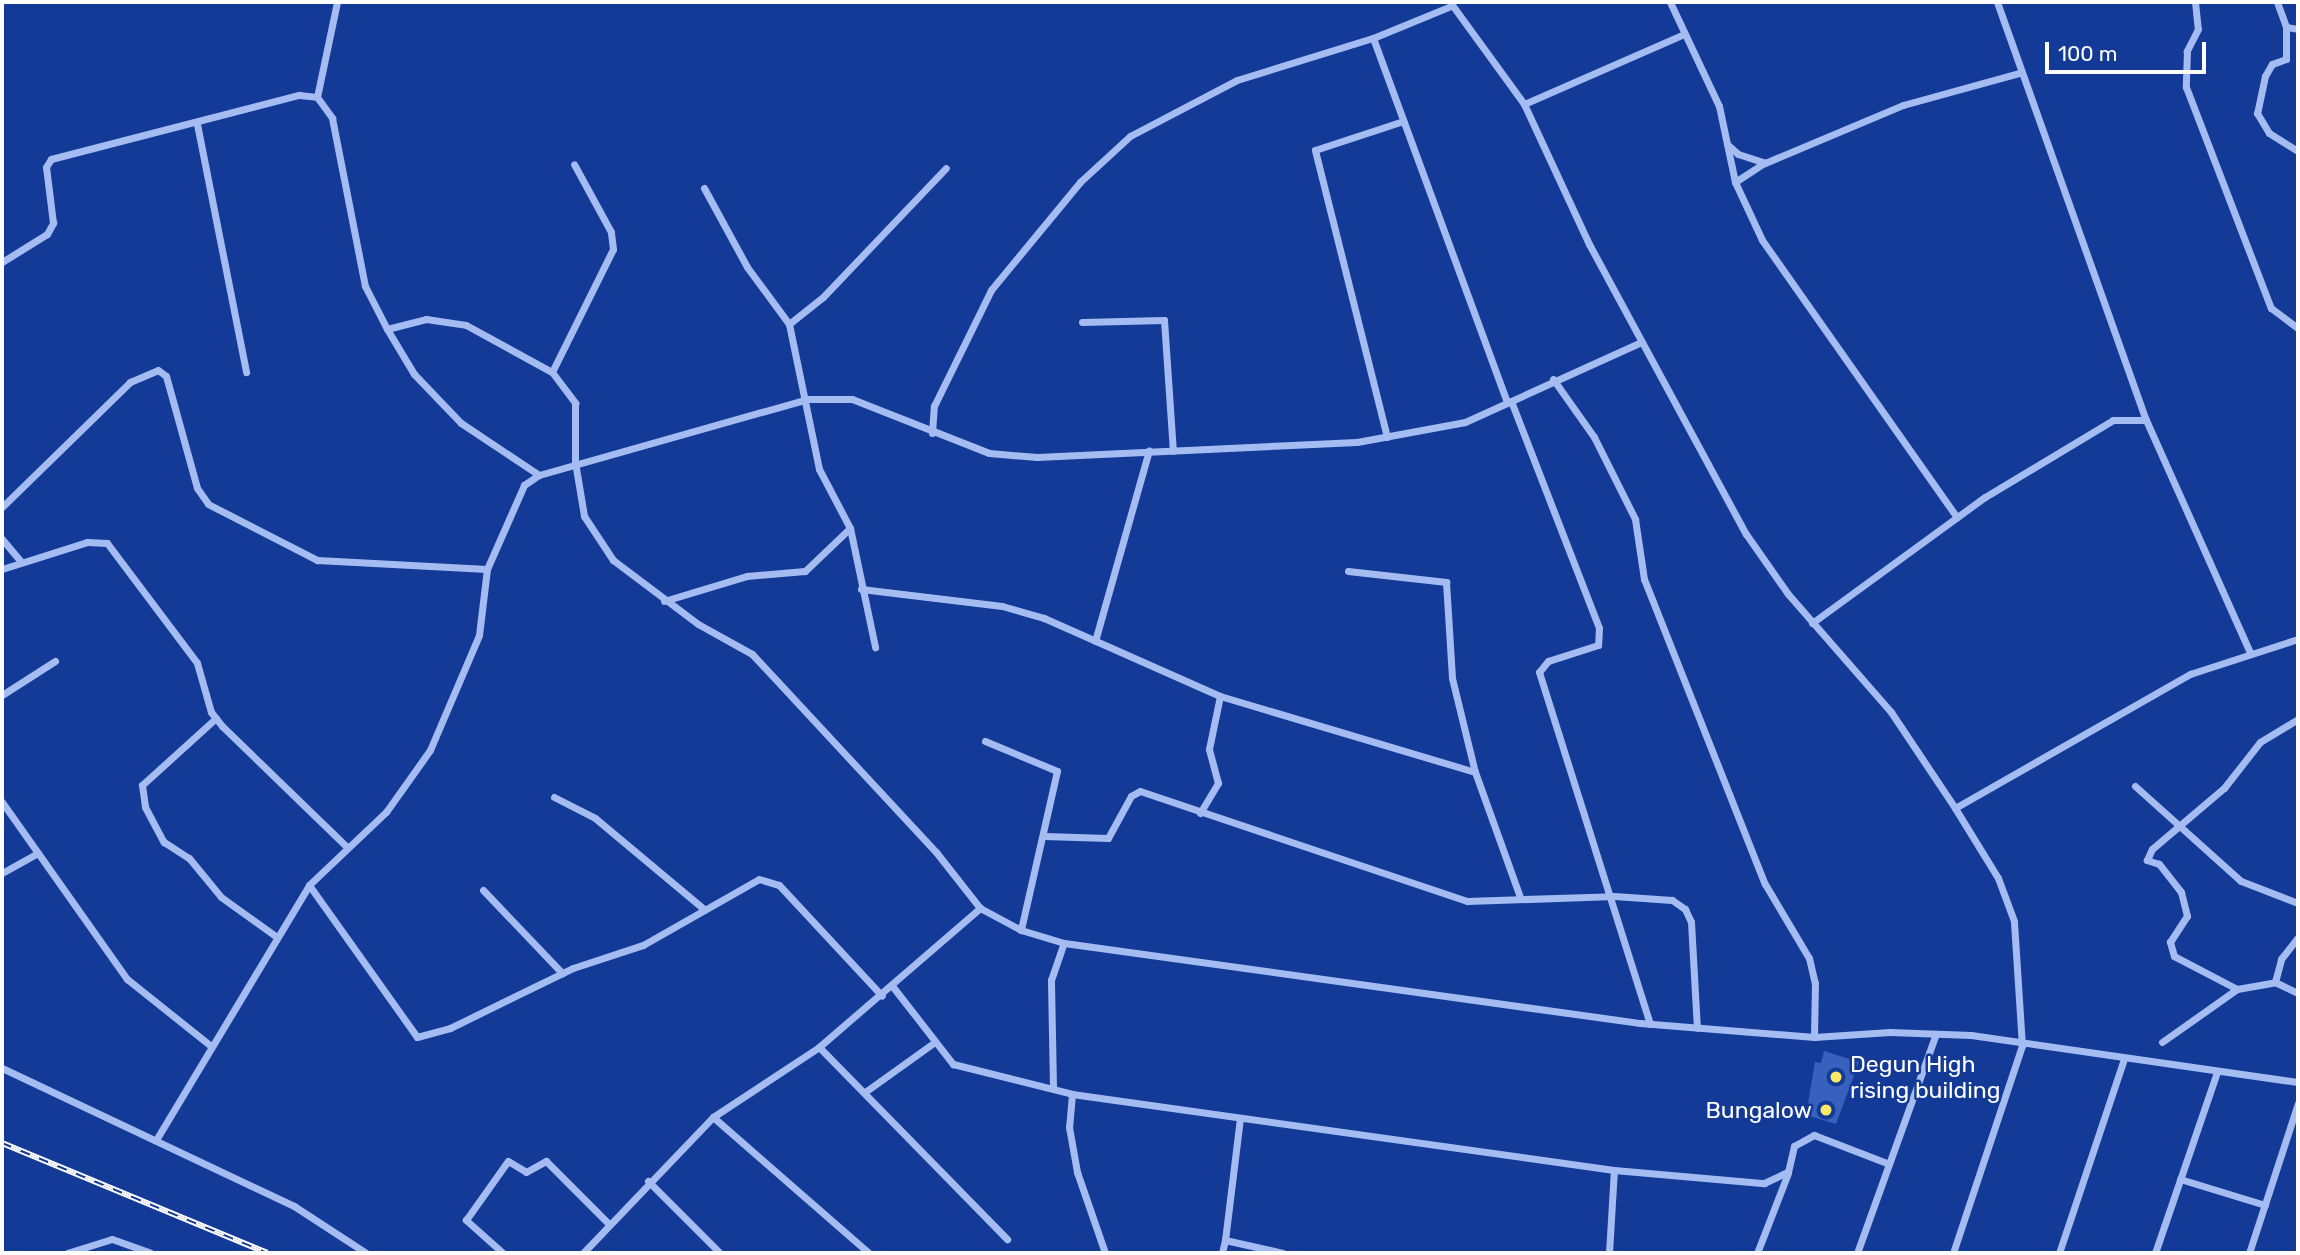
<!DOCTYPE html>
<style>
body{margin:0}
#map{position:relative;width:2300px;height:1255px;overflow:hidden;background:#133a96;font-family:Rubik,sans-serif}
div>[style]{position:absolute}
[style*='--x']{left:calc(var(--x)*1px);top:calc(var(--y)*1px);width:calc(var(--w)*1px);rotate:calc(var(--a)*1deg)}
.building>*{inset:0;background:#3761bc}
.minor>*{height:7px;margin:-3.5px;padding:0 3.5px;transform-origin:3.5px;border-radius:3.5px;background:#a4bcf2}
.rail>*{height:6px;margin-top:-3px;transform-origin:0;background:repeating-linear-gradient(90deg,#133a96 0 10px,#fff 0 20px);box-sizing:border-box;border-block:2px solid #fff}
.dots>*{width:19px;height:19px;translate:-50% -50%;box-sizing:border-box;border:4px solid #133a96;border-radius:50%}
span{translate:-50% -50%;white-space:nowrap;text-align:center;line-height:1.15;-webkit-text-stroke:5px #133a96;paint-order:stroke}
.poi-label{font-size:23px;color:#fff}
.left{translate:0 -50%;text-align:left}
.right{translate:-100% -50%;text-align:right}
.frame{position:absolute;inset:0;border:4px solid #fff;pointer-events:none}
.scale{position:absolute;left:2045px;top:42px;width:161px;height:32px;box-sizing:border-box;border:4px solid #fff;border-top:0;padding-left:9px;font-size:21px;line-height:24px;white-space:nowrap;color:#fff;-webkit-text-stroke:5px #133a96;paint-order:stroke}
</style>
<div id="map">
<div class="building">
<div style="clip-path:polygon(1824px 1051px,1859px 1062px,1836px 1124px,1806px 1115px,1815px 1062px,1821px 1063px)"></div>
</div>
<div class="minor">
<div style="--x:1450;--y:2;--w:126;--a:54"></div>
<div style="--x:1524;--y:104;--w:154;--a:65.1"></div>
<div style="--x:1589;--y:244;--w:330;--a:61.6"></div>
<div style="--x:1746;--y:534;--w:73;--a:55"></div>
<div style="--x:1788;--y:594;--w:157;--a:48.9"></div>
<div style="--x:1891;--y:712;--w:115;--a:56.3"></div>
<div style="--x:1955;--y:808;--w:271;--a:-29.7"></div>
<div style="--x:2190;--y:674;--w:114;--a:-18"></div>
<div style="--x:1670;--y:2;--w:115;--a:64.8"></div>
<div style="--x:1719;--y:106;--w:78;--a:78.1"></div>
<div style="--x:1735;--y:182;--w:64;--a:65"></div>
<div style="--x:1762;--y:240;--w:339;--a:54.9"></div>
<div style="--x:1997;--y:2;--w:444;--a:70.4"></div>
<div style="--x:2146;--y:420;--w:255;--a:65.9"></div>
<div style="--x:2195;--y:2;--w:27;--a:84"></div>
<div style="--x:2198;--y:29;--w:25;--a:117"></div>
<div style="--x:2187;--y:51;--w:36;--a:92"></div>
<div style="--x:2186;--y:87;--w:237;--a:69"></div>
<div style="--x:2271;--y:308;--w:34;--a:37"></div>
<div style="--x:2277;--y:2;--w:27;--a:70"></div>
<div style="--x:2286;--y:27;--w:32;--a:90"></div>
<div style="--x:2286;--y:59;--w:15;--a:160"></div>
<div style="--x:2272;--y:64;--w:14;--a:120"></div>
<div style="--x:2265;--y:76;--w:38;--a:102"></div>
<div style="--x:2257;--y:113;--w:23;--a:59"></div>
<div style="--x:2269;--y:133;--w:34;--a:32"></div>
<div style="--x:2286;--y:27;--w:12;--a:9"></div>
<div style="--x:1373;--y:38;--w:389;--a:69.8"></div>
<div style="--x:317;--y:97;--w:97;--a:-78.1"></div>
<div style="--x:1524;--y:104;--w:172;--a:-23.6"></div>
<div style="--x:197;--y:124;--w:253;--a:78.8"></div>
<div style="--x:1727;--y:144;--w:15;--a:42"></div>
<div style="--x:1738;--y:154;--w:28;--a:18"></div>
<div style="--x:1765;--y:163;--w:150;--a:-22.8"></div>
<div style="--x:1903;--y:105;--w:120;--a:-15.4"></div>
<div style="--x:1735;--y:182;--w:35;--a:-33"></div>
<div style="--x:704;--y:188;--w:90;--a:61.4"></div>
<div style="--x:747;--y:267;--w:71;--a:53.6"></div>
<div style="--x:789;--y:324;--w:148;--a:78.3"></div>
<div style="--x:819;--y:469;--w:67;--a:62.3"></div>
<div style="--x:850;--y:528;--w:122;--a:78.1"></div>
<div style="--x:2;--y:262;--w:53;--a:-31.9"></div>
<div style="--x:47;--y:234;--w:13;--a:-61"></div>
<div style="--x:53;--y:223;--w:56;--a:-97.1"></div>
<div style="--x:46;--y:167;--w:9;--a:-58"></div>
<div style="--x:51;--y:159;--w:256;--a:-14.5"></div>
<div style="--x:299;--y:95;--w:18;--a:6"></div>
<div style="--x:317;--y:97;--w:26;--a:54"></div>
<div style="--x:332;--y:118;--w:171;--a:78.9"></div>
<div style="--x:365;--y:286;--w:48;--a:62.9"></div>
<div style="--x:387;--y:329;--w:40;--a:-14.4"></div>
<div style="--x:426;--y:319;--w:40;--a:8.5"></div>
<div style="--x:466;--y:325;--w:98;--a:28.7"></div>
<div style="--x:552;--y:372;--w:39;--a:53"></div>
<div style="--x:575;--y:403;--w:59;--a:90"></div>
<div style="--x:575;--y:462;--w:55;--a:80.5"></div>
<div style="--x:584;--y:516;--w:53;--a:56.6"></div>
<div style="--x:613;--y:560;--w:106;--a:37"></div>
<div style="--x:698;--y:624;--w:62;--a:29.1"></div>
<div style="--x:752;--y:654;--w:270;--a:47.1"></div>
<div style="--x:936;--y:852;--w:71;--a:51.8"></div>
<div style="--x:980;--y:908;--w:47;--a:28.2"></div>
<div style="--x:1021;--y:930;--w:45;--a:16.8"></div>
<div style="--x:1064;--y:943;--w:582;--a:7.91"></div>
<div style="--x:1640;--y:1023;--w:175;--a:4.6"></div>
<div style="--x:1814;--y:1037;--w:76;--a:-3.8"></div>
<div style="--x:1890;--y:1032;--w:81;--a:2.1"></div>
<div style="--x:1971;--y:1035;--w:330;--a:8.2"></div>
<div style="--x:1082;--y:322;--w:82;--a:-1.4"></div>
<div style="--x:1164;--y:320;--w:131;--a:86.1"></div>
<div style="--x:789;--y:324;--w:43;--a:-38.5"></div>
<div style="--x:823;--y:297;--w:178;--a:-46.4"></div>
<div style="--x:387;--y:329;--w:52;--a:59"></div>
<div style="--x:414;--y:374;--w:68;--a:46.2"></div>
<div style="--x:461;--y:423;--w:94;--a:33.7"></div>
<div style="--x:552;--y:372;--w:137;--a:-63.6"></div>
<div style="--x:613;--y:249;--w:17;--a:-97"></div>
<div style="--x:611;--y:232;--w:77;--a:-118.6"></div>
<div style="--x:1553;--y:379;--w:71;--a:54.7"></div>
<div style="--x:1594;--y:437;--w:92;--a:63.4"></div>
<div style="--x:1635;--y:519;--w:61;--a:81.5"></div>
<div style="--x:1644;--y:579;--w:328;--a:68.4"></div>
<div style="--x:1765;--y:884;--w:86;--a:59.3"></div>
<div style="--x:1809;--y:958;--w:26;--a:77"></div>
<div style="--x:1815;--y:983;--w:54;--a:91.1"></div>
<div style="--x:1511;--y:401;--w:243;--a:68.8"></div>
<div style="--x:1599;--y:628;--w:17;--a:93"></div>
<div style="--x:1598;--y:645;--w:52;--a:162.3"></div>
<div style="--x:1548;--y:661;--w:14;--a:129"></div>
<div style="--x:1539;--y:672;--w:369;--a:72.5"></div>
<div style="--x:932;--y:433;--w:27;--a:-86"></div>
<div style="--x:934;--y:406;--w:129;--a:-63.8"></div>
<div style="--x:991;--y:290;--w:140;--a:-50.5"></div>
<div style="--x:1080;--y:182;--w:68;--a:-42.6"></div>
<div style="--x:1130;--y:136;--w:121;--a:-27.6"></div>
<div style="--x:1237;--y:80;--w:142;--a:-17.2"></div>
<div style="--x:1373;--y:38;--w:84;--a:-22.3"></div>
<div style="--x:1387;--y:437;--w:296;--a:-104.1"></div>
<div style="--x:1315;--y:150;--w:93;--a:-18.2"></div>
<div style="--x:2;--y:507;--w:179;--a:-44.3"></div>
<div style="--x:130;--y:382;--w:30;--a:-23"></div>
<div style="--x:158;--y:370;--w:10;--a:37"></div>
<div style="--x:166;--y:376;--w:116;--a:74.5"></div>
<div style="--x:197;--y:488;--w:19;--a:55"></div>
<div style="--x:208;--y:504;--w:123;--a:27.2"></div>
<div style="--x:317;--y:560;--w:170;--a:3"></div>
<div style="--x:2;--y:539;--w:30;--a:50"></div>
<div style="--x:2;--y:569;--w:89;--a:-17.6"></div>
<div style="--x:87;--y:542;--w:20;--a:3"></div>
<div style="--x:107;--y:543;--w:150;--a:53.1"></div>
<div style="--x:197;--y:663;--w:51;--a:74.1"></div>
<div style="--x:211;--y:712;--w:18;--a:52"></div>
<div style="--x:222;--y:726;--w:174;--a:44.1"></div>
<div style="--x:1348;--y:571;--w:99;--a:6.4"></div>
<div style="--x:1446;--y:582;--w:96;--a:86.4"></div>
<div style="--x:1452;--y:678;--w:97;--a:76.3"></div>
<div style="--x:1475;--y:772;--w:133;--a:70.2"></div>
<div style="--x:861;--y:589;--w:142;--a:6.9"></div>
<div style="--x:1002;--y:606;--w:44;--a:15.9"></div>
<div style="--x:1044;--y:618;--w:193;--a:23.9"></div>
<div style="--x:1220;--y:696;--w:266;--a:16.6"></div>
<div style="--x:664;--y:601;--w:87;--a:-16.8"></div>
<div style="--x:747;--y:576;--w:58;--a:-4.9"></div>
<div style="--x:805;--y:571;--w:62;--a:-43.7"></div>
<div style="--x:1812;--y:623;--w:214;--a:-36.1"></div>
<div style="--x:1985;--y:497;--w:149;--a:-31"></div>
<div style="--x:2113;--y:420;--w:33;--a:0"></div>
<div style="--x:1095;--y:641;--w:198;--a:-74.2"></div>
<div style="--x:2;--y:695;--w:63;--a:-32.7"></div>
<div style="--x:216;--y:718;--w:100;--a:137.8"></div>
<div style="--x:142;--y:785;--w:22;--a:82"></div>
<div style="--x:145;--y:807;--w:40;--a:62"></div>
<div style="--x:164;--y:842;--w:30;--a:33"></div>
<div style="--x:189;--y:858;--w:50;--a:50.6"></div>
<div style="--x:221;--y:897;--w:65;--a:35.6"></div>
<div style="--x:985;--y:741;--w:78;--a:22.6"></div>
<div style="--x:1057;--y:771;--w:163;--a:102.8"></div>
<div style="--x:2135;--y:786;--w:142;--a:41.9"></div>
<div style="--x:2241;--y:881;--w:61;--a:21.1"></div>
<div style="--x:554;--y:797;--w:46;--a:27.1"></div>
<div style="--x:595;--y:818;--w:143;--a:39.9"></div>
<div style="--x:2;--y:802;--w:217;--a:54.8"></div>
<div style="--x:127;--y:979;--w:107;--a:38.6"></div>
<div style="--x:1200;--y:813;--w:35;--a:-59"></div>
<div style="--x:1218;--y:783;--w:35;--a:-105"></div>
<div style="--x:1209;--y:749;--w:54;--a:-78.3"></div>
<div style="--x:1044;--y:836;--w:64;--a:1.8"></div>
<div style="--x:1108;--y:838;--w:48;--a:-61.3"></div>
<div style="--x:1131;--y:796;--w:10;--a:-29"></div>
<div style="--x:1140;--y:791;--w:345;--a:18.6"></div>
<div style="--x:1467;--y:901;--w:147;--a:-1.9"></div>
<div style="--x:1614;--y:896;--w:58;--a:3.9"></div>
<div style="--x:1672;--y:900;--w:16;--a:35"></div>
<div style="--x:1685;--y:909;--w:14;--a:65"></div>
<div style="--x:1691;--y:922;--w:106;--a:86.8"></div>
<div style="--x:2;--y:873;--w:41;--a:-29.1"></div>
<div style="--x:309;--y:885;--w:186;--a:54.6"></div>
<div style="--x:417;--y:1037;--w:34;--a:-15"></div>
<div style="--x:450;--y:1028;--w:137;--a:-26"></div>
<div style="--x:573;--y:968;--w:74;--a:-18.2"></div>
<div style="--x:643;--y:945;--w:133;--a:-29.6"></div>
<div style="--x:759;--y:879;--w:21;--a:17"></div>
<div style="--x:779;--y:885;--w:151;--a:47.1"></div>
<div style="--x:483;--y:890;--w:115;--a:46.4"></div>
<div style="--x:2275;--y:982;--w:24;--a:-75"></div>
<div style="--x:2281;--y:959;--w:28;--a:-52"></div>
<div style="--x:893;--y:987;--w:98;--a:52.1"></div>
<div style="--x:953;--y:1064;--w:123;--a:14.1"></div>
<div style="--x:1072;--y:1094;--w:547;--a:7.98"></div>
<div style="--x:1614;--y:1170;--w:151;--a:5"></div>
<div style="--x:1764;--y:1183;--w:26;--a:-25"></div>
<div style="--x:1788;--y:1172;--w:27;--a:-77"></div>
<div style="--x:1794;--y:1146;--w:23;--a:-29"></div>
<div style="--x:1814;--y:1135;--w:80;--a:21.1"></div>
<div style="--x:2237;--y:989;--w:71;--a:-152.4"></div>
<div style="--x:2174;--y:956;--w:15;--a:-106"></div>
<div style="--x:2170;--y:942;--w:31;--a:-57"></div>
<div style="--x:2187;--y:916;--w:25;--a:-104"></div>
<div style="--x:2181;--y:892;--w:36;--a:-128"></div>
<div style="--x:2159;--y:864;--w:13;--a:-162"></div>
<div style="--x:2147;--y:860;--w:12;--a:-66"></div>
<div style="--x:2152;--y:849;--w:94;--a:-40.3"></div>
<div style="--x:2224;--y:788;--w:58;--a:-52"></div>
<div style="--x:2260;--y:742;--w:44;--a:-31.2"></div>
<div style="--x:2162;--y:1042;--w:92;--a:-35.2"></div>
<div style="--x:2237;--y:989;--w:39;--a:-10"></div>
<div style="--x:2275;--y:982;--w:25;--a:26"></div>
<div style="--x:819;--y:1047;--w:269;--a:45.6"></div>
<div style="--x:2;--y:1068;--w:323;--a:25.3"></div>
<div style="--x:294;--y:1206;--w:86;--a:33.1"></div>
<div style="--x:1053;--y:1087;--w:107;--a:-91.1"></div>
<div style="--x:1051;--y:980;--w:39;--a:-71"></div>
<div style="--x:865;--y:1092;--w:82;--a:-35.6"></div>
<div style="--x:1072;--y:1094;--w:33;--a:95"></div>
<div style="--x:1069;--y:1127;--w:46;--a:79.9"></div>
<div style="--x:1077;--y:1172;--w:86;--a:70.9"></div>
<div style="--x:713;--y:1117;--w:207;--a:41.1"></div>
<div style="--x:1240;--y:1118;--w:123;--a:97"></div>
<div style="--x:1225;--y:1240;--w:59;--a:12.6"></div>
<div style="--x:156;--y:1140;--w:297;--a:-59"></div>
<div style="--x:309;--y:885;--w:106;--a:-43.5"></div>
<div style="--x:386;--y:812;--w:76;--a:-54.6"></div>
<div style="--x:430;--y:750;--w:125;--a:-66.9"></div>
<div style="--x:479;--y:635;--w:66;--a:-83.1"></div>
<div style="--x:487;--y:569;--w:92;--a:-66.2"></div>
<div style="--x:524;--y:485;--w:18;--a:-34"></div>
<div style="--x:539;--y:475;--w:280;--a:-15.8"></div>
<div style="--x:808;--y:399;--w:44;--a:0"></div>
<div style="--x:852;--y:399;--w:147;--a:21.5"></div>
<div style="--x:989;--y:453;--w:48;--a:4.8"></div>
<div style="--x:1037;--y:457;--w:320;--a:-2.7"></div>
<div style="--x:1357;--y:442;--w:110;--a:-10.5"></div>
<div style="--x:1465;--y:422;--w:193;--a:-24.4"></div>
<div style="--x:2180;--y:1179;--w:89;--a:17"></div>
<div style="--x:648;--y:1181;--w:102;--a:45"></div>
<div style="--x:67;--y:1253;--w:47;--a:-17.3"></div>
<div style="--x:112;--y:1239;--w:41;--a:19.7"></div>
<div style="--x:503;--y:1253;--w:50;--a:-138.3"></div>
<div style="--x:466;--y:1220;--w:72;--a:-54.6"></div>
<div style="--x:508;--y:1161;--w:21;--a:31"></div>
<div style="--x:526;--y:1172;--w:23;--a:-29"></div>
<div style="--x:546;--y:1161;--w:89;--a:45"></div>
<div style="--x:583;--y:1253;--w:188;--a:-46.3"></div>
<div style="--x:713;--y:1117;--w:127;--a:-33.4"></div>
<div style="--x:819;--y:1047;--w:213;--a:-40.8"></div>
<div style="--x:1222;--y:1253;--w:13;--a:-77"></div>
<div style="--x:1609;--y:1253;--w:83;--a:-86.6"></div>
<div style="--x:1757;--y:1253;--w:86;--a:-68.8"></div>
<div style="--x:1857;--y:1253;--w:233;--a:-70.2"></div>
<div style="--x:1953;--y:1253;--w:218;--a:-71.6"></div>
<div style="--x:2022;--y:1046;--w:125;--a:-93.7"></div>
<div style="--x:2014;--y:921;--w:46;--a:-110.4"></div>
<div style="--x:1998;--y:878;--w:82;--a:-121.6"></div>
<div style="--x:2059;--y:1253;--w:205;--a:-71.5"></div>
<div style="--x:2155;--y:1253;--w:191;--a:-71.1"></div>
<div style="--x:2249;--y:1253;--w:158;--a:-71.9"></div>
</div>
<div class="rail">
<div style="--x:2;--y:1143;--w:287;--a:22.5"></div>
</div>
<div class="dots">
<div style="left:1836px;top:1077px;background:#ffe865"></div>
<div style="left:1826px;top:1110px;background:#ffe865"></div>
</div>
<div class="poi-label">
<span class="left" style="left:1850px;top:1077px">Degun High<br>rising building</span>
<span class="right" style="left:1812px;top:1110px">Bungalow</span>
</div>
<div class="frame"></div>
<div class="scale">100 m</div>
</div>
